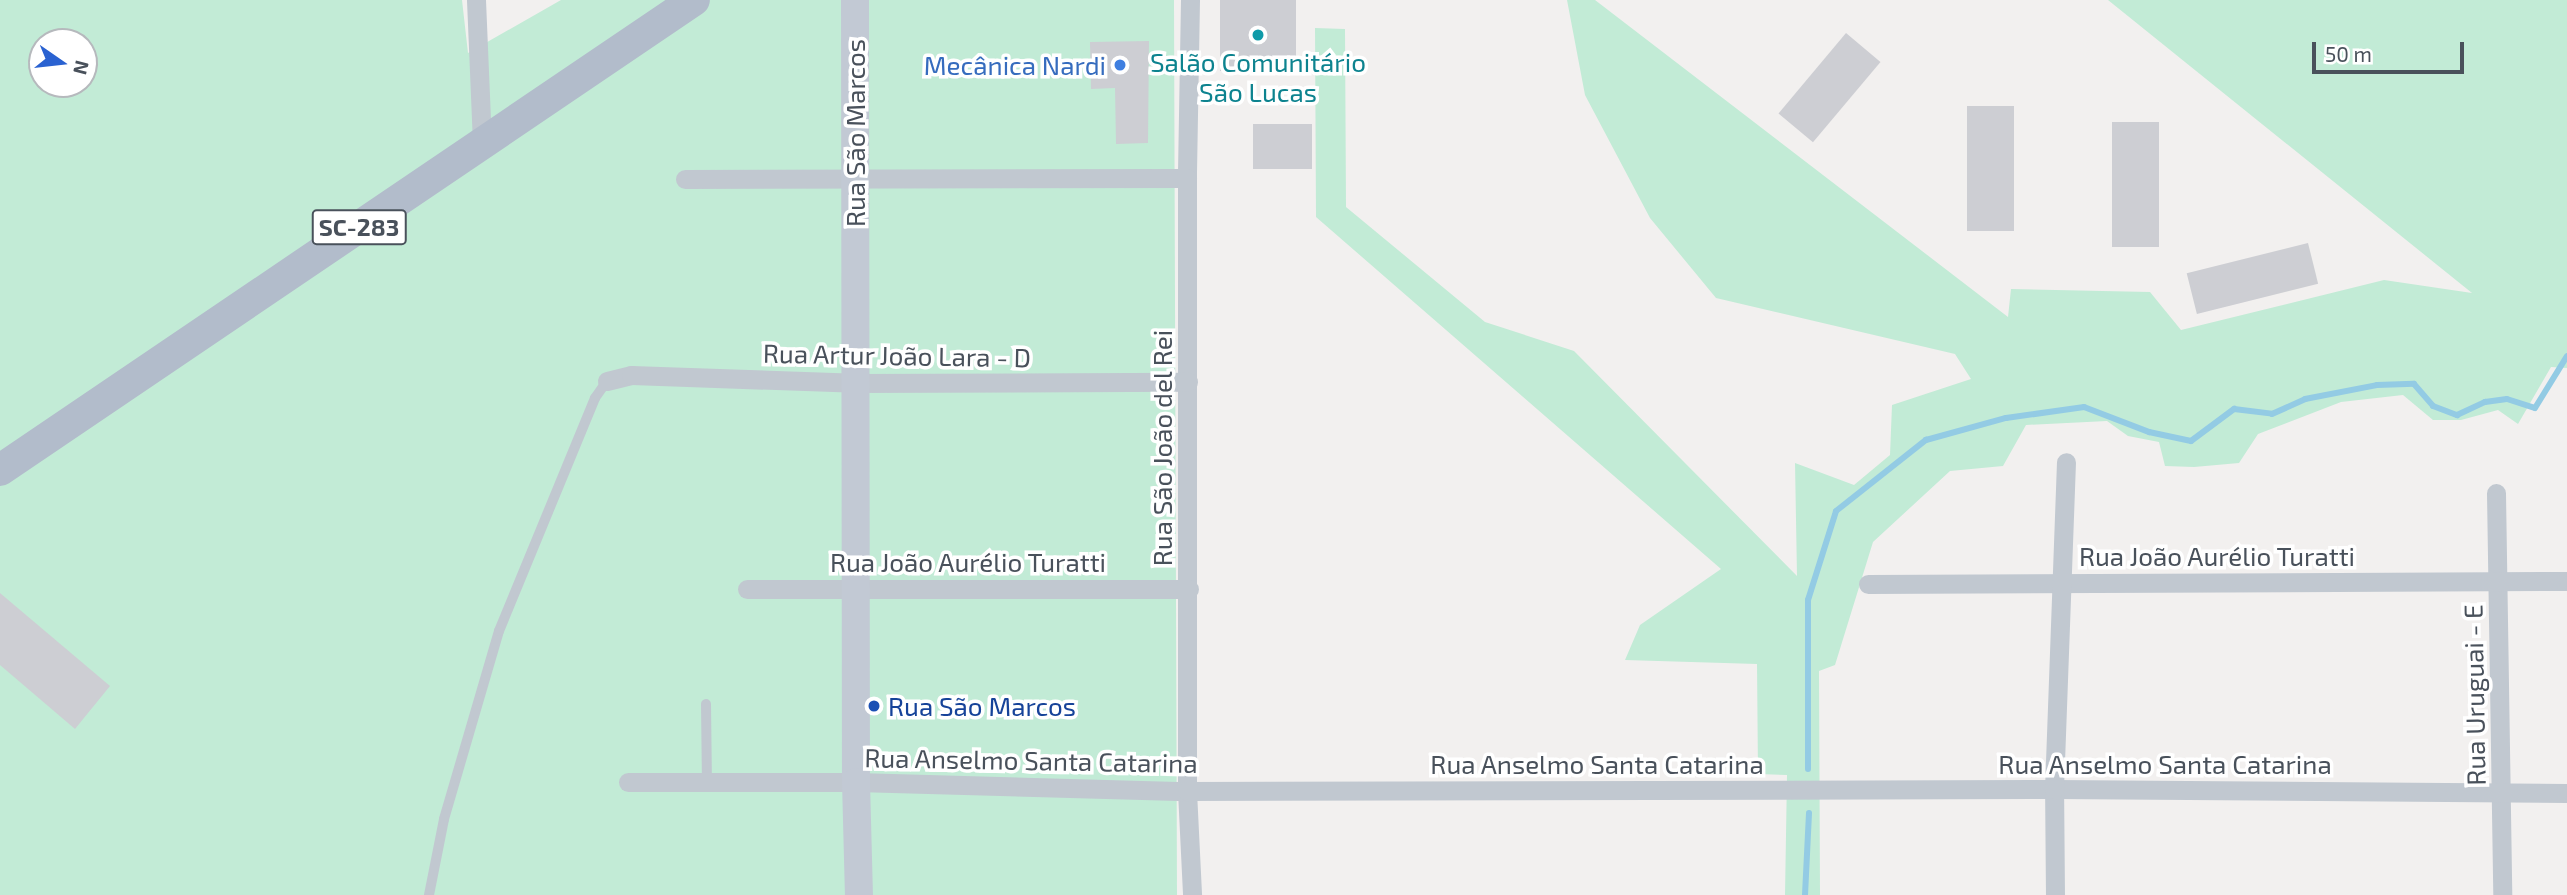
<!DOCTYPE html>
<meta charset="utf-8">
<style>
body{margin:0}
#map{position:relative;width:2567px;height:895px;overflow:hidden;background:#f2f0ef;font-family:"Exo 2",sans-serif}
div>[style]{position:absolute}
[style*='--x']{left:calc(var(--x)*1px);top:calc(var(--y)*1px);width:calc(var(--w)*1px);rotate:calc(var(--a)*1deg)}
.green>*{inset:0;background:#c2ebd6}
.stream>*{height:6px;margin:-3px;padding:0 3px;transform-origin:3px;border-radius:3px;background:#93cbe4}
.building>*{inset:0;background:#cdced3;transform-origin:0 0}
.lane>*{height:10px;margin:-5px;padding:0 5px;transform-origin:5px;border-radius:5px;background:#c1c8d0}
.street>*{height:19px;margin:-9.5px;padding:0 9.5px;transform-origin:9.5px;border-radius:9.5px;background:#c1c8d0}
.secondary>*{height:28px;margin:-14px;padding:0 14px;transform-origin:14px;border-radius:14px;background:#c2c9d4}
.primary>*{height:32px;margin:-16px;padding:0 16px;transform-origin:16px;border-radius:16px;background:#b2bccb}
.dots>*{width:19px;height:19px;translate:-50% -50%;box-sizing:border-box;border:4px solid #fff;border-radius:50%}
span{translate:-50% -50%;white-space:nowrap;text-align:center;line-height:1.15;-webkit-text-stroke:7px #fff;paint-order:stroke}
.shield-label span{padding:2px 5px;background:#fff;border:2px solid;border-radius:5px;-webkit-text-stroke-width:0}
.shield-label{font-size:24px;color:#49515b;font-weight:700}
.culture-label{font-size:26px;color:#0d838f}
.shop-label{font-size:26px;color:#366cbe}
.right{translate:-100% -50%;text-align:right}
.street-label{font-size:26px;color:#49515b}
.transit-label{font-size:26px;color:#164399}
.left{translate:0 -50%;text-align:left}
.north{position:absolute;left:28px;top:28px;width:70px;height:70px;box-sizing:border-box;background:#fff;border:2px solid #b6b9bd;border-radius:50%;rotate:104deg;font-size:19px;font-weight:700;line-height:28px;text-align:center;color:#49515b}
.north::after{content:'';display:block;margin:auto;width:24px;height:32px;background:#2a62d1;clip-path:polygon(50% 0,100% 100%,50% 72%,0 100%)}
.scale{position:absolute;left:2312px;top:42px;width:152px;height:32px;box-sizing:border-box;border:4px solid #49515b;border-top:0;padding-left:9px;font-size:21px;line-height:24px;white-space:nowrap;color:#49515b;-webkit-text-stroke:5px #fff;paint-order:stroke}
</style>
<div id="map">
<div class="green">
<div style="clip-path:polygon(evenodd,0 0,462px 0,468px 53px,561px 0,1174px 0,1177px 895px,0 895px,0 0,42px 42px,84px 42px,84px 84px,42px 84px,42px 42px)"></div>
<div style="clip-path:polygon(1567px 0,1595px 0,2008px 317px,2011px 289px,2150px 292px,2181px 330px,2384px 280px,2472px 293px,2108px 0,2567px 0,2567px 368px,2551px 367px,2518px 424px,2498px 410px,2461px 420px,2433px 420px,2403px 395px,2341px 402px,2258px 434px,2239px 463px,2194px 467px,2165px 466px,2159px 442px,2128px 436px,2107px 421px,2026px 425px,2003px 466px,1950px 471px,1873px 542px,1835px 665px,1819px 671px,1820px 895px,1785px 895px,1787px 775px,1758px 774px,1757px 664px,1625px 660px,1640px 625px,1721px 569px,1316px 217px,1315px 28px,1345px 29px,1346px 207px,1485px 322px,1574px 351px,1797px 576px,1795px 463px,1854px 485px,1890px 455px,1892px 405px,1971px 379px,1955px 354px,1716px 298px,1650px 218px,1585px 95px)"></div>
</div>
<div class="stream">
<div style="--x:1808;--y:769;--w:169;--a:-90"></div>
<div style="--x:1808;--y:600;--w:93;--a:-72.5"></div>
<div style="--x:1836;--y:511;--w:115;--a:-38.3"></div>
<div style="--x:1926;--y:440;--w:83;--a:-15.4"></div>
<div style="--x:2006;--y:418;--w:79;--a:-8"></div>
<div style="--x:2084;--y:407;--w:70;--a:21"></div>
<div style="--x:2149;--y:432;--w:43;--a:12.1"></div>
<div style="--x:2191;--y:441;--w:54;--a:-36.7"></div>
<div style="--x:2234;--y:409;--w:38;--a:7"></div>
<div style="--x:2272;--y:414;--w:36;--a:-24"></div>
<div style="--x:2305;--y:399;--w:73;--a:-11"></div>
<div style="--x:2377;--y:385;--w:37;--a:-2"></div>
<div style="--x:2414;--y:384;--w:29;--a:49"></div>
<div style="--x:2433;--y:406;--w:26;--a:21"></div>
<div style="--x:2457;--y:415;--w:31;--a:-25"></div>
<div style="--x:2485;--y:402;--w:22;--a:-8"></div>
<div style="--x:2507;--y:399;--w:29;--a:18"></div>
<div style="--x:2535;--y:408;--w:61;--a:-58.4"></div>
<div style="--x:1805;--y:895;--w:82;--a:-87.2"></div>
</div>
<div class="building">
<div style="left:1220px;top:0;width:76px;height:71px"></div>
<div style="left:1846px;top:33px;width:45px;height:105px;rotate:40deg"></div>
<div style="clip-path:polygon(1149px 41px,1148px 143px,1116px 144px,1115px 88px,1091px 89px,1090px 42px)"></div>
<div style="left:2014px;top:106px;width:125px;height:47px;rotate:90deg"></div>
<div style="left:2112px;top:122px;width:47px;height:125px"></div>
<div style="left:1253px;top:124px;width:59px;height:45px"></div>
<div style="left:2308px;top:243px;width:42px;height:125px;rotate:76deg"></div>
<div style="clip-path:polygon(0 593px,110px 686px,75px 729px,0 665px)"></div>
</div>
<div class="lane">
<div style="--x:706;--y:704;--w:78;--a:89.3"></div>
<div style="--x:429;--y:895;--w:77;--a:-78.8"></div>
<div style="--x:444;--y:819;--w:196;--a:-73.7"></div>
<div style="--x:499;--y:631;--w:252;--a:-67.6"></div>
<div style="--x:595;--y:398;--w:21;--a:-55"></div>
</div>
<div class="street">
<div style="--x:476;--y:0;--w:143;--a:87.6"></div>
<div style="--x:1190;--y:0;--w:178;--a:91"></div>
<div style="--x:1187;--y:178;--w:613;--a:90"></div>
<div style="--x:1187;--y:791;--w:104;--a:87.2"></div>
<div style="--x:685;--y:179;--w:502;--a:-0.11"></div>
<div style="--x:607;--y:381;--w:25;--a:-14"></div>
<div style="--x:631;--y:375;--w:224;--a:2"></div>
<div style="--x:855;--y:383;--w:333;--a:-0.2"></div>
<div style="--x:2496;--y:493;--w:402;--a:89.1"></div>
<div style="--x:1868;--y:584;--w:699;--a:-0.25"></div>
<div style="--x:747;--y:589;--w:442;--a:0"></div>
<div style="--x:628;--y:782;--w:228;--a:0"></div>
<div style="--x:856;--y:782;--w:331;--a:1.6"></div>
<div style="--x:1187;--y:791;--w:867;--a:-0.13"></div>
<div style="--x:2054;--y:789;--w:513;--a:0.45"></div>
<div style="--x:2055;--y:895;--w:106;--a:-90.5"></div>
<div style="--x:2054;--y:789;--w:327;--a:-87.9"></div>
</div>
<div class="secondary">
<div style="--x:855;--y:0;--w:782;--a:89.93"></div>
<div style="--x:856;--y:782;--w:113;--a:88.5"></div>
</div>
<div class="primary">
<div style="--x:0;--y:470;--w:838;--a:-34.11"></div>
</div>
<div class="dots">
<div style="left:1258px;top:35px;background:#0f9aa8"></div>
<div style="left:1120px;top:65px;background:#3f7fe0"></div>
<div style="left:874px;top:706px;background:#1a4fb4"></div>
</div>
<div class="shield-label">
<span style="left:359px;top:227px">SC-283</span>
</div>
<div class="culture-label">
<span style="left:1258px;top:77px">Salão Comunitário<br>São Lucas</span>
</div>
<div class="shop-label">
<span class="right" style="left:1106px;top:65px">Mecânica Nardi</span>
</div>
<div class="street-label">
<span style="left:855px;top:133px;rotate:-90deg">Rua São Marcos</span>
<span style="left:897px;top:355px;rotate:1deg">Rua Artur João Lara - D</span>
<span style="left:1162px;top:448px;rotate:-90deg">Rua São João del Rei</span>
<span style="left:2217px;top:556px">Rua João Aurélio Turatti</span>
<span style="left:968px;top:562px">Rua João Aurélio Turatti</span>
<span style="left:2474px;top:695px;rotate:-91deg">Rua Uruguai - E</span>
<span style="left:1031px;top:760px;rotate:1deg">Rua Anselmo Santa Catarina</span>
<span style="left:1597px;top:764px">Rua Anselmo Santa Catarina</span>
<span style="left:2165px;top:764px">Rua Anselmo Santa Catarina</span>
</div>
<div class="transit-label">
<span class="left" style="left:888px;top:706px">Rua São Marcos</span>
</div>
<div class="north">N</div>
<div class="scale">50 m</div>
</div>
